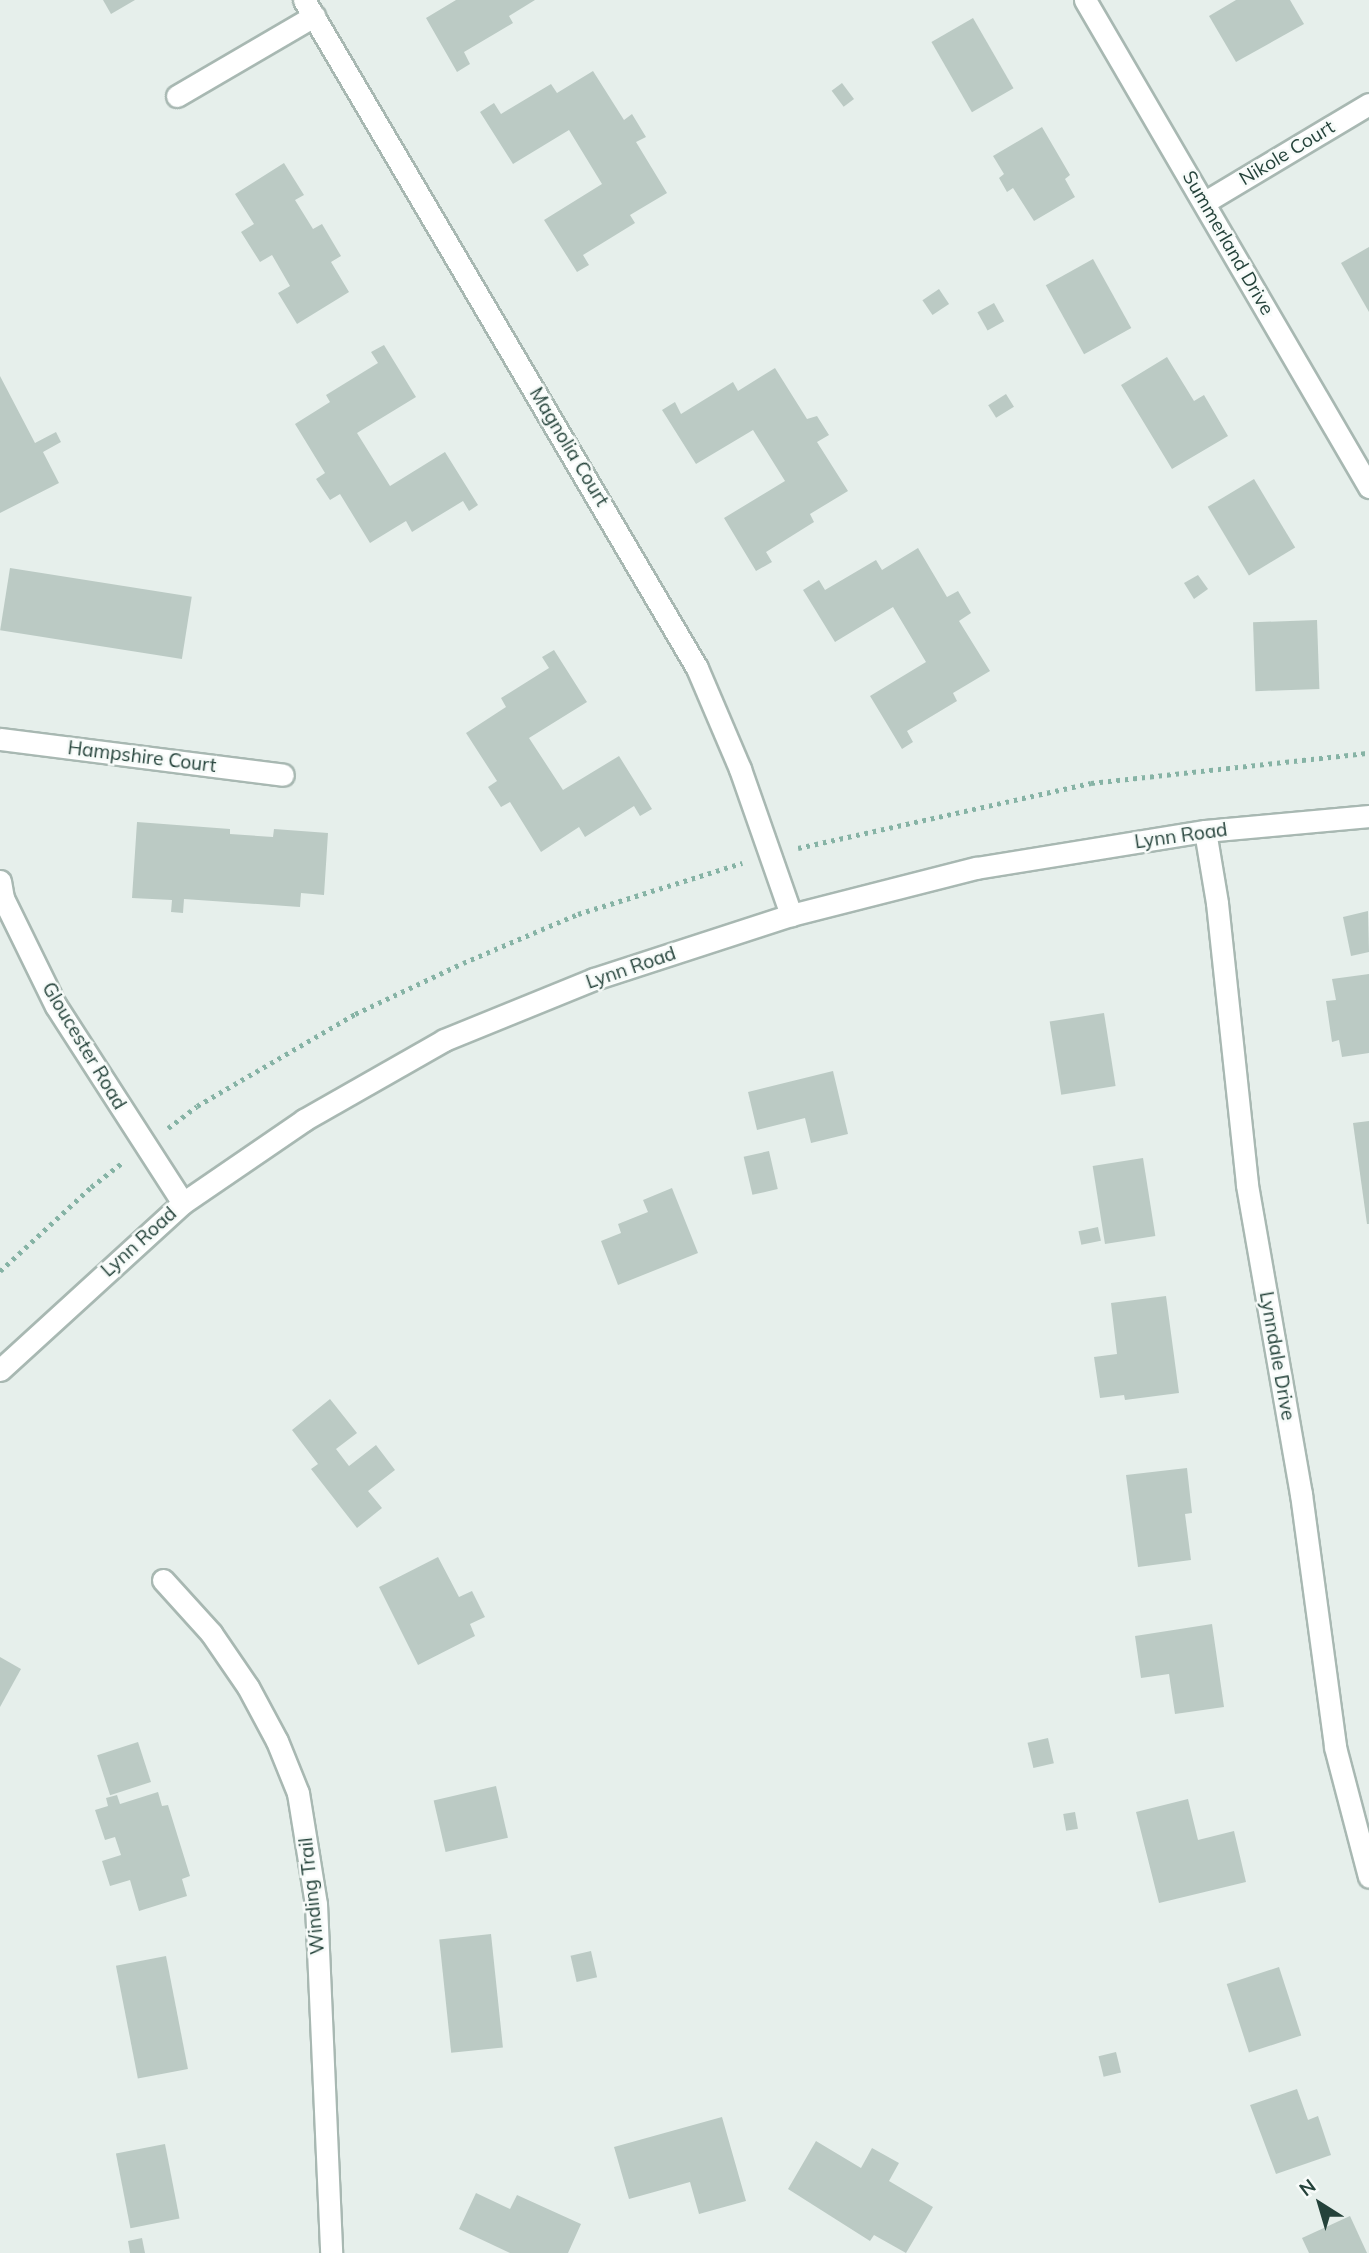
<!DOCTYPE html>
<style>
body{margin:0}
#map{position:relative;width:1369px;height:2253px;overflow:hidden;background:#e6efeb;font-family:Mulish,sans-serif}
div>[style]{position:absolute}
[style*='--x']{left:calc(var(--x)*1px);top:calc(var(--y)*1px);width:calc(var(--w)*1px);rotate:calc(var(--a)*1deg)}
.building>*{inset:0;background:#bbcac4;transform-origin:0 0}
.path>*{height:4.5px;margin-top:-2.25px;transform-origin:0;background:repeating-linear-gradient(90deg,#86b3a5 0 3.5px,transparent 0 8.5px)}
.roads{filter:drop-shadow(2px 0 #a8b8b2) drop-shadow(-2px 0 #a8b8b2) drop-shadow(0 2px #a8b8b2) drop-shadow(0 -2px #a8b8b2)}
.lane>*{height:21px;margin:-10.5px;padding:0 10.5px;transform-origin:10.5px;border-radius:10.5px;background:#fff}
.street>*{height:21px;margin:-10.5px;padding:0 10.5px;transform-origin:10.5px;border-radius:10.5px;background:#fff}
.secondary>*{height:21px;margin:-10.5px;padding:0 10.5px;transform-origin:10.5px;border-radius:10.5px;background:#fff}
span{translate:-50% -50%;white-space:nowrap;text-align:center;line-height:1.15;-webkit-text-stroke:5px #f7fbf9;paint-order:stroke}
.street-label{font-size:19px;color:#24423a}
.north{position:absolute;left:1285px;top:2169px;width:70px;height:70px;-webkit-text-stroke:5px #f7fbf9;paint-order:stroke;rotate:323deg;font-size:19px;font-weight:700;line-height:28px;text-align:center;color:#24423a}
.north::after{content:'';display:block;margin:auto;width:24px;height:32px;background:#24423a;clip-path:polygon(50% 0,100% 100%,50% 72%,0 100%)}
</style>
<div id="map">
<div class="building">
<div style="clip-path:polygon(103px 0,135px 0,111px 14px)"></div>
<div style="clip-path:polygon(456px 0,535px 0,509px 16px,513px 23px,464px 52px,470px 64px,457px 72px,426px 18px)"></div>
<div style="clip-path:polygon(1236px 0,1290px 0,1304px 24px,1236px 62px,1209px 16px)"></div>
<div style="left:973px;top:18px;width:81px;height:48px;rotate:60deg"></div>
<div style="clip-path:polygon(593px 71px,624px 120px,632px 114px,646px 137px,636px 142px,667px 193px,630px 215px,635px 223px,583px 255px,589px 265px,577px 272px,544px 220px,602px 184px,569px 130px,513px 164px,480px 112px,494px 103px,501px 114px,551px 84px,557px 93px)"></div>
<div style="left:842px;top:83px;width:20px;height:13px;rotate:53deg"></div>
<div style="clip-path:polygon(1042px 127px,1070px 175px,1065px 179px,1075px 197px,1034px 221px,1013px 188px,1007px 192px,999px 178px,1004px 174px,993px 156px)"></div>
<div style="clip-path:polygon(284px 163px,304px 195px,295px 200px,313px 229px,322px 224px,341px 256px,331px 262px,349px 292px,297px 324px,278px 293px,290px 286px,272px 255px,260px 262px,241px 232px,254px 224px,235px 194px)"></div>
<div style="clip-path:polygon(1369px 247px,1369px 312px,1341px 263px)"></div>
<div style="left:1093px;top:259px;width:79px;height:54px;rotate:61deg"></div>
<div style="left:939px;top:289px;width:18px;height:20px;rotate:56deg"></div>
<div style="left:994px;top:303px;width:21px;height:19px;rotate:61deg"></div>
<div style="clip-path:polygon(384px 345px,416px 397px,357px 433px,390px 486px,445px 452px,478px 505px,469px 511px,463px 501px,412px 532px,406px 521px,370px 543px,340px 494px,330px 500px,316px 479px,325px 473px,295px 424px,330px 402px,326px 395px,378px 363px,371px 352px)"></div>
<div style="clip-path:polygon(1167px 357px,1194px 401px,1204px 395px,1228px 436px,1172px 469px,1121px 385px)"></div>
<div style="clip-path:polygon(775px 368px,807px 419px,817px 416px,829px 435px,817px 442px,848px 491px,810px 514px,814px 522px,766px 552px,772px 562px,756px 571px,724px 518px,785px 481px,753px 430px,696px 464px,662px 410px,675px 402px,681px 414px,733px 382px,738px 391px)"></div>
<div style="clip-path:polygon(0 376px,35px 443px,56px 432px,61px 442px,43px 452px,59px 483px,0 513px)"></div>
<div style="left:1006px;top:394px;width:15px;height:21px;rotate:58deg"></div>
<div style="left:1254px;top:479px;width:80px;height:54px;rotate:59deg"></div>
<div style="clip-path:polygon(918px 548px,947px 597px,958px 591px,971px 613px,959px 621px,990px 671px,953px 693px,957px 701px,907px 731px,913px 742px,902px 749px,870px 696px,926px 662px,893px 607px,835px 642px,803px 590px,819px 580px,825px 590px,876px 560px,882px 570px)"></div>
<div style="left:10px;top:568px;width:184px;height:63px;rotate:9deg"></div>
<div style="clip-path:polygon(1198px 575px,1208px 589px,1194px 599px,1184px 583px)"></div>
<div style="left:1317px;top:620px;width:69px;height:64px;rotate:88deg"></div>
<div style="clip-path:polygon(554px 650px,587px 702px,529px 738px,563px 790px,619px 756px,652px 809px,640px 816px,634px 806px,585px 837px,579px 827px,541px 852px,510px 802px,501px 807px,488px 787px,497px 781px,466px 733px,506px 707px,501px 698px,549px 668px,542px 657px)"></div>
<div style="clip-path:polygon(137px 822px,230px 829px,230px 834px,273px 837px,274px 829px,328px 833px,324px 895px,301px 893px,300px 907px,184px 899px,183px 913px,171px 912px,172px 900px,132px 898px)"></div>
<div style="clip-path:polygon(1368px 911px,1369px 952px,1351px 956px,1343px 917px)"></div>
<div style="clip-path:polygon(1369px 974px,1369px 1053px,1342px 1057px,1339px 1040px,1332px 1042px,1326px 1001px,1336px 1000px,1332px 979px)"></div>
<div style="left:1104px;top:1013px;width:74px;height:55px;rotate:81deg"></div>
<div style="clip-path:polygon(833px 1071px,848px 1134px,811px 1143px,805px 1118px,757px 1130px,748px 1092px)"></div>
<div style="clip-path:polygon(1369px 1121px,1369px 1224px,1367px 1224px,1353px 1123px)"></div>
<div style="left:769px;top:1151px;width:39px;height:26px;rotate:77deg"></div>
<div style="left:1143px;top:1158px;width:79px;height:51px;rotate:81deg"></div>
<div style="clip-path:polygon(672px 1188px,698px 1253px,618px 1285px,601px 1241px,621px 1233px,618px 1224px,648px 1212px,643px 1200px)"></div>
<div style="left:1098px;top:1227px;width:14px;height:20px;rotate:78deg"></div>
<div style="clip-path:polygon(1166px 1296px,1179px 1393px,1125px 1400px,1124px 1395px,1100px 1398px,1094px 1357px,1117px 1354px,1111px 1303px)"></div>
<div style="clip-path:polygon(330px 1399px,357px 1433px,336px 1449px,349px 1466px,376px 1445px,395px 1470px,368px 1491px,382px 1508px,357px 1528px,311px 1469px,318px 1464px,292px 1430px)"></div>
<div style="clip-path:polygon(1187px 1468px,1192px 1513px,1185px 1514px,1191px 1560px,1138px 1567px,1126px 1475px)"></div>
<div style="clip-path:polygon(438px 1557px,459px 1597px,472px 1591px,485px 1617px,470px 1624px,475px 1636px,418px 1665px,379px 1587px)"></div>
<div style="clip-path:polygon(1212px 1624px,1224px 1707px,1175px 1714px,1169px 1674px,1141px 1678px,1135px 1636px)"></div>
<div style="clip-path:polygon(0 1657px,21px 1669px,0 1707px)"></div>
<div style="left:1048px;top:1738px;width:26px;height:21px;rotate:77deg"></div>
<div style="left:138px;top:1742px;width:42px;height:43px;rotate:72deg"></div>
<div style="left:496px;top:1786px;width:53px;height:64px;rotate:77deg"></div>
<div style="clip-path:polygon(158px 1792px,162px 1806px,168px 1805px,190px 1876px,182px 1879px,187px 1896px,139px 1911px,130px 1880px,110px 1886px,102px 1861px,121px 1855px,115px 1837px,105px 1840px,95px 1810px,108px 1806px,106px 1798px,117px 1795px,120px 1804px)"></div>
<div style="clip-path:polygon(1188px 1799px,1198px 1840px,1234px 1831px,1246px 1882px,1159px 1903px,1136px 1812px)"></div>
<div style="left:1075px;top:1812px;width:17px;height:12px;rotate:80deg"></div>
<div style="left:491px;top:1934px;width:114px;height:52px;rotate:84deg"></div>
<div style="left:591px;top:1951px;width:27px;height:21px;rotate:77deg"></div>
<div style="left:166px;top:1956px;width:115px;height:51px;rotate:79deg"></div>
<div style="left:1279px;top:1967px;width:72px;height:55px;rotate:72deg"></div>
<div style="left:1116px;top:2052px;width:21px;height:18px;rotate:76deg"></div>
<div style="clip-path:polygon(1297px 2089px,1308px 2120px,1318px 2116px,1331px 2155px,1276px 2174px,1250px 2105px)"></div>
<div style="clip-path:polygon(722px 2117px,746px 2201px,699px 2214px,690px 2182px,629px 2199px,614px 2147px)"></div>
<div style="clip-path:polygon(816px 2141px,861px 2168px,872px 2148px,899px 2163px,889px 2181px,933px 2207px,906px 2253px,874px 2235px,870px 2241px,788px 2189px)"></div>
<div style="left:165px;top:2144px;width:76px;height:50px;rotate:79deg"></div>
<div style="clip-path:polygon(476px 2193px,510px 2209px,517px 2195px,581px 2224px,568px 2253px,510px 2253px,459px 2229px)"></div>
<div style="clip-path:polygon(1350px 2216px,1367px 2253px,1309px 2253px,1302px 2238px)"></div>
<div style="clip-path:polygon(142px 2238px,145px 2253px,130px 2253px,128px 2241px)"></div>
</div>
<div class="path">
<div style="--x:798;--y:848;--w:300;--a:-12.5"></div>
<div style="--x:1091;--y:783;--w:280;--a:-6.2"></div>
<div style="--x:168;--y:1128;--w:36;--a:-37"></div>
<div style="--x:197;--y:1106;--w:183;--a:-30.2"></div>
<div style="--x:355;--y:1014;--w:119;--a:-25.3"></div>
<div style="--x:463;--y:963;--w:125;--a:-23.1"></div>
<div style="--x:578;--y:914;--w:172;--a:-17.3"></div>
<div style="--x:0;--y:1271;--w:124;--a:-42.7"></div>
<div style="--x:91;--y:1187;--w:39;--a:-38"></div>
</div>
<div class="roads">
<div class="lane">
<div style="--x:177;--y:96;--w:159;--a:-30.3"></div>
</div>
<div class="street">
<div style="--x:304;--y:0;--w:775;--a:59.53"></div>
<div style="--x:697;--y:668;--w:110;--a:66.9"></div>
<div style="--x:740;--y:769;--w:155;--a:70.7"></div>
<div style="--x:1085;--y:0;--w:564;--a:59.75"></div>
<div style="--x:1205;--y:202;--w:191;--a:-30.9"></div>
<div style="--x:0;--y:739;--w:285;--a:7.2"></div>
<div style="--x:1205;--y:831;--w:73;--a:80.5"></div>
<div style="--x:1217;--y:903;--w:284;--a:83.9"></div>
<div style="--x:1247;--y:1185;--w:314;--a:80.1"></div>
<div style="--x:1301;--y:1494;--w:255;--a:82.3"></div>
<div style="--x:1335;--y:1747;--w:134;--a:75.3"></div>
<div style="--x:0;--y:881;--w:17;--a:80"></div>
<div style="--x:3;--y:898;--w:120;--a:63.9"></div>
<div style="--x:56;--y:1006;--w:234;--a:57.2"></div>
<div style="--x:163;--y:1580;--w:72;--a:47.8"></div>
<div style="--x:211;--y:1633;--w:65;--a:55.6"></div>
<div style="--x:248;--y:1687;--w:61;--a:61.8"></div>
<div style="--x:277;--y:1741;--w:56;--a:68"></div>
<div style="--x:298;--y:1793;--w:112;--a:80.8"></div>
<div style="--x:316;--y:1904;--w:349;--a:87.5"></div>
</div>
<div class="secondary">
<div style="--x:0;--y:1370;--w:248;--a:-42.4"></div>
<div style="--x:183;--y:1203;--w:147;--a:-34.4"></div>
<div style="--x:304;--y:1120;--w:161;--a:-29.7"></div>
<div style="--x:444;--y:1040;--w:162;--a:-22.1"></div>
<div style="--x:594;--y:979;--w:207;--a:-18"></div>
<div style="--x:791;--y:915;--w:191;--a:-14.3"></div>
<div style="--x:976;--y:868;--w:232;--a:-9.2"></div>
<div style="--x:1205;--y:831;--w:165;--a:-5.2"></div>
</div>
</div>
<div class="street-label">
<span style="left:1287px;top:153px;rotate:-31deg">Nikole Court</span>
<span style="left:1228px;top:243px;rotate:60deg">Summerland Drive</span>
<span style="left:569px;top:447px;rotate:59deg">Magnolia Court</span>
<span style="left:142px;top:757px;rotate:7deg">Hampshire Court</span>
<span style="left:1181px;top:836px;rotate:-8deg">Lynn Road</span>
<span style="left:631px;top:968px;rotate:-19deg">Lynn Road</span>
<span style="left:84px;top:1046px;rotate:59deg">Gloucester Road</span>
<span style="left:139px;top:1242px;rotate:-42deg">Lynn Road</span>
<span style="left:1277px;top:1356px;rotate:80deg">Lynndale Drive</span>
<span style="left:312px;top:1896px;rotate:-96deg">Winding Trail</span>
</div>
<div class="north">N</div>
</div>
